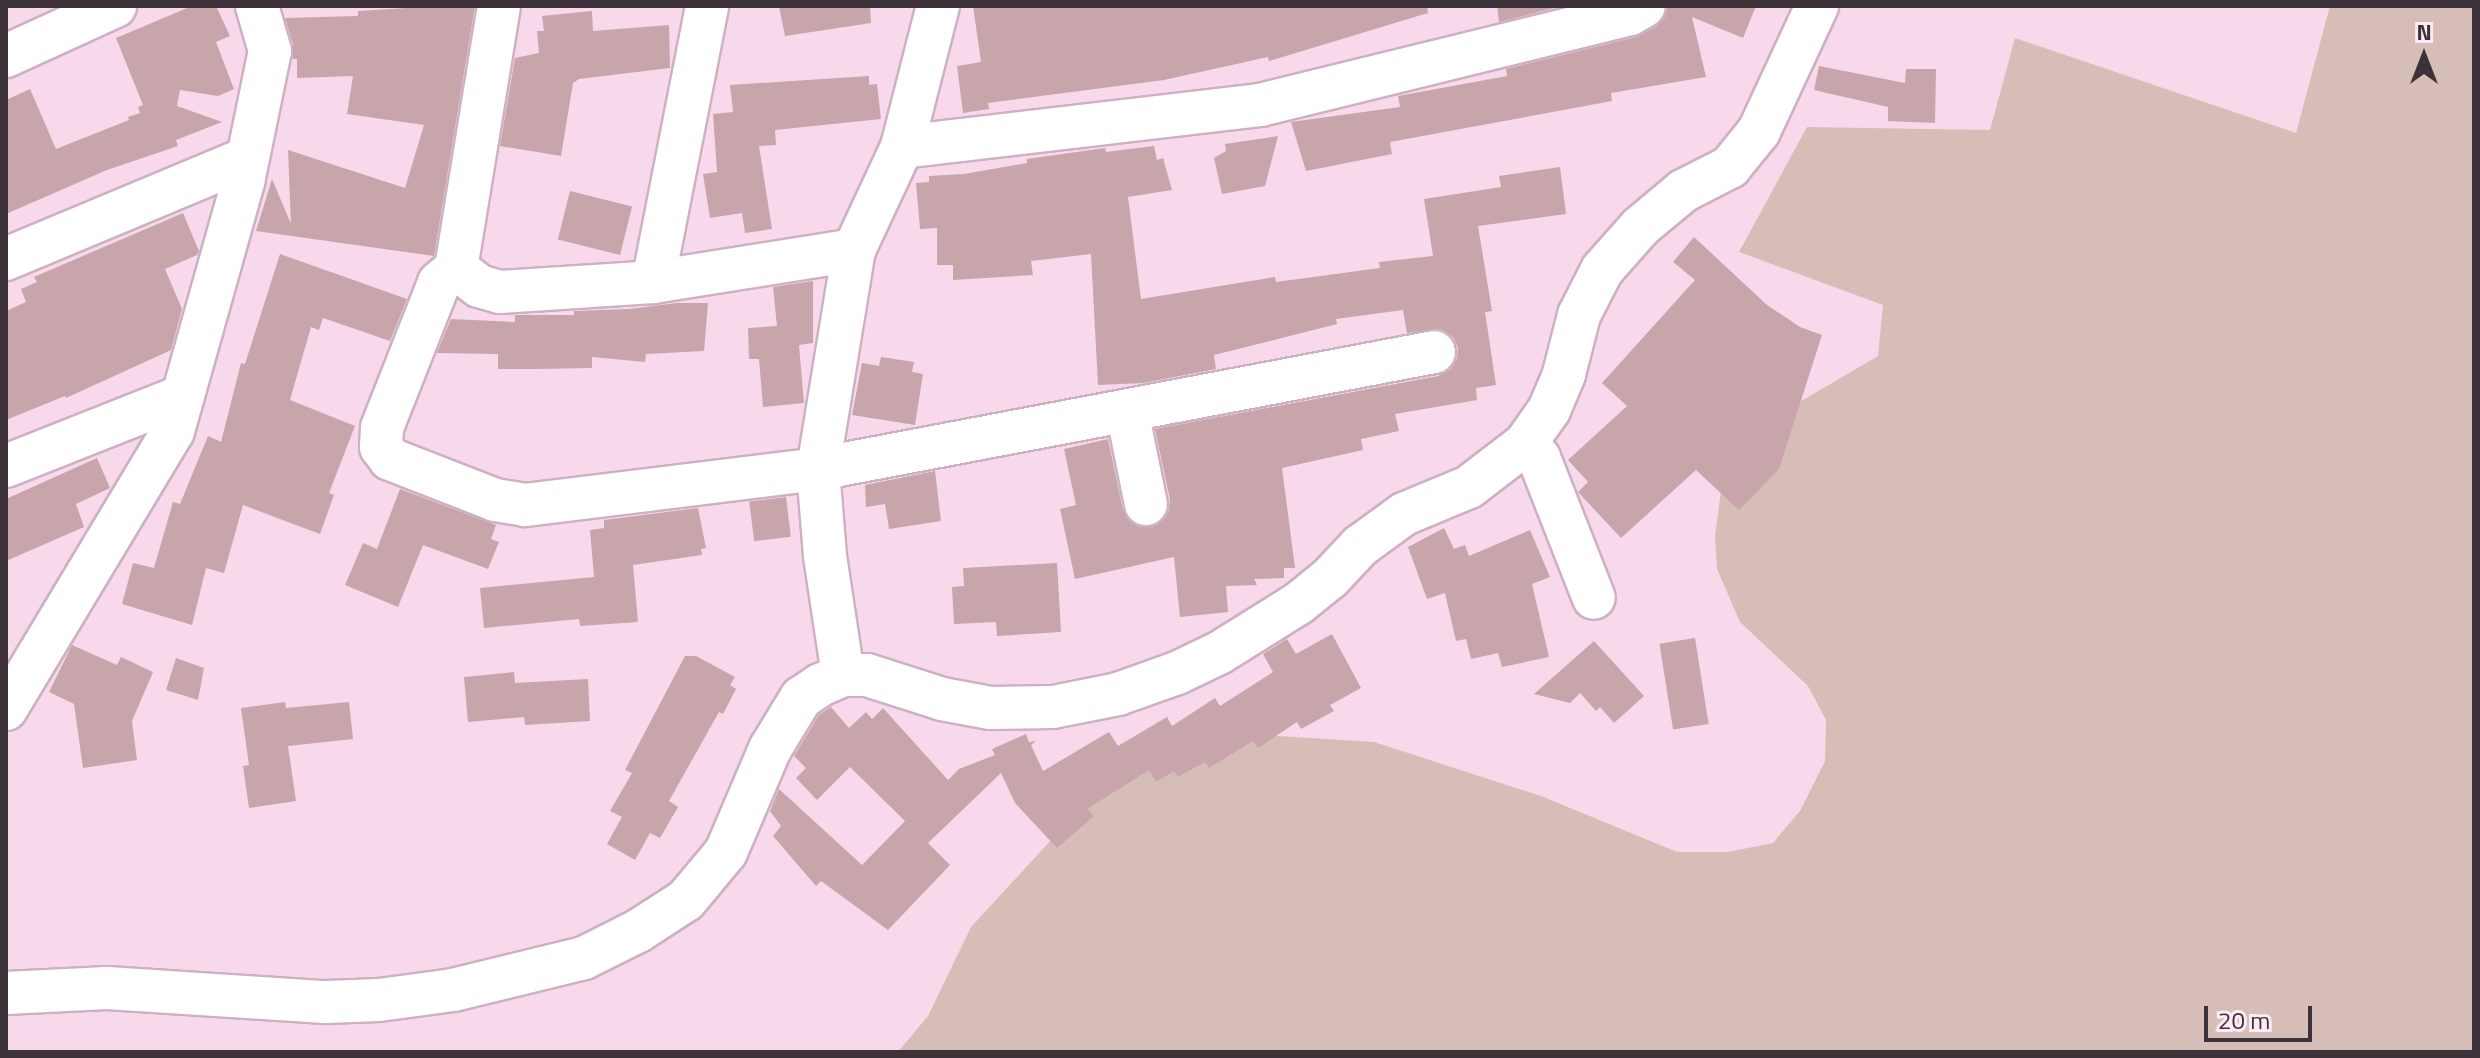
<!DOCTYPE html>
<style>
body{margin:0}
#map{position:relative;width:2480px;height:1058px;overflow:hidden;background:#f7d9eb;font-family:"Titillium Web",sans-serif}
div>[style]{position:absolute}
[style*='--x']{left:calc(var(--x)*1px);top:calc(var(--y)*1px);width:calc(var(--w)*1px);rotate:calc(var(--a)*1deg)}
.green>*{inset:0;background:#d6bdb7}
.building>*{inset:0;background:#c7a5aa;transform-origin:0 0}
.roads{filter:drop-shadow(2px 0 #cdb1c2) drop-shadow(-2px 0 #cdb1c2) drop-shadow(0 2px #cdb1c2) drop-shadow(0 -2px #cdb1c2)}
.minor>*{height:42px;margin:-21px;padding:0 21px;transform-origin:21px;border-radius:21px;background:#fff}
span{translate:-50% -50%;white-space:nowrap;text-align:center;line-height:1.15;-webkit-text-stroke:8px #fcebf5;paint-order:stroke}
.frame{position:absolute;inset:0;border:8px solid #3d3239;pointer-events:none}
.north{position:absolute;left:2384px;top:16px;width:80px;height:80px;-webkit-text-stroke:6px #fcebf5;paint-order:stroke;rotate:0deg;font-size:22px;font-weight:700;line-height:32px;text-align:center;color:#3d3239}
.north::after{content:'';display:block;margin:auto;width:28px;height:36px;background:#3d3239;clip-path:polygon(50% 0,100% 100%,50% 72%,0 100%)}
.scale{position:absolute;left:2204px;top:1006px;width:108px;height:36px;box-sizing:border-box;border:4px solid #3d3239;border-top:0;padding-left:10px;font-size:24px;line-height:28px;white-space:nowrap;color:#3d3239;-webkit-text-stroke:6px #fcebf5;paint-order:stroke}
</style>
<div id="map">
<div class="green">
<div style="clip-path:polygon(2330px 6px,2474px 6px,2474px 1052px,898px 1052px,928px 1016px,971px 927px,1065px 825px,1159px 752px,1261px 735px,1374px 742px,1541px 796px,1677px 852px,1728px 852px,1773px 843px,1800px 811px,1825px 761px,1826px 720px,1808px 686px,1740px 622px,1717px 569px,1715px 536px,1721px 491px,1755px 444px,1803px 400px,1878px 356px,1883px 305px,1739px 252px,1807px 127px,1990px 130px,2015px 38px,2296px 133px)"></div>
</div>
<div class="building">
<div style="clip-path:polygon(192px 6px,216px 6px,230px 36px,216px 42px,234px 89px,218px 96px,180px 90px,177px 106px,222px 122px,176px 140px,178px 146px,107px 170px,6px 214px,6px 100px,30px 89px,56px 149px,129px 120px,128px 117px,140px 113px,138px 107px,143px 105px,116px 38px)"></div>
<div style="clip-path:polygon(439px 6px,475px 6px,434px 256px,256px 231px,272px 179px,291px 224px,288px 150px,405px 188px,424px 125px,347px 114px,353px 76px,297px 78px,297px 59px,293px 59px,293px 44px,285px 18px,358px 16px,358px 11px)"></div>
<div style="clip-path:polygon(779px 6px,870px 6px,871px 23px,785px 36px)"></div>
<div style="clip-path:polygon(973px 6px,1427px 6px,1428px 13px,1269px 61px,1268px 57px,1164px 80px,988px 103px,989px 109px,963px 113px,957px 66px,981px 62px)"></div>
<div style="clip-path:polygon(1497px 6px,1562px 6px,1499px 22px)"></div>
<div style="clip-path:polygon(1668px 6px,1756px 6px,1743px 38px,1692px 17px,1706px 77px,1611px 93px,1612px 101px,1390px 142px,1392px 154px,1306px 171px,1291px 122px,1400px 107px,1398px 96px,1507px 76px,1506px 69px,1636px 37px,1657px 26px,1665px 17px)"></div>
<div style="clip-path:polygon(592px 11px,593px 31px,669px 25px,670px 68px,579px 79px,573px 83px,561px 156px,500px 146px,515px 58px,539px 53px,537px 31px,544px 31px,542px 16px)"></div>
<div style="clip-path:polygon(1819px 66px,1905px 83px,1906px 69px,1936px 69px,1935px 123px,1888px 121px,1888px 107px,1814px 90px)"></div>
<div style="clip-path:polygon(869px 76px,869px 85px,877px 84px,881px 119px,775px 130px,776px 145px,759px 146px,772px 229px,745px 233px,742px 213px,710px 218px,703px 174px,717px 172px,713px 114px,733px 112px,730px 85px)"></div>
<div style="clip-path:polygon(1278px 136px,1265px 186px,1222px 194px,1214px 158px,1226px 151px,1225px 144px)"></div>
<div style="clip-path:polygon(1154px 146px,1157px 160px,1163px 158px,1172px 190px,1128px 197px,1141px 299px,1275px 277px,1276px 282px,1380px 268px,1379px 262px,1433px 256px,1424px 199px,1501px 187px,1499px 176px,1560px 167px,1566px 214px,1478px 226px,1492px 311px,1485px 312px,1496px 385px,1476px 388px,1477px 400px,1395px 414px,1399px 431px,1361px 439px,1363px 450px,1282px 468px,1295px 568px,1284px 568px,1284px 578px,1254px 579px,1257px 585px,1226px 586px,1228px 612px,1180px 617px,1174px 557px,1075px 579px,1060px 509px,1076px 505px,1064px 449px,1108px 439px,1123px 510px,1129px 520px,1138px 526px,1152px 527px,1162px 521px,1169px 511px,1170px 500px,1155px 429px,1438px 376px,1450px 370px,1457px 359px,1458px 348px,1453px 337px,1441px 329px,1407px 333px,1403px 310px,1336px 319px,1337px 324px,1214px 355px,1216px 369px,1143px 383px,1098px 385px,1091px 254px,1031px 261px,1033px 275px,953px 280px,953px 265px,937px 265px,937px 228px,920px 229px,916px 183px,929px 182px,929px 176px,964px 174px,1027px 163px,1027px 159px,1105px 148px,1106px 152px)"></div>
<div style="left:570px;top:191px;width:64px;height:50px;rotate:14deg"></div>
<div style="clip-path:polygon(183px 213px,199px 251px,197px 255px,165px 269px,182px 309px,171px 350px,66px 398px,65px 396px,6px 420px,6px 311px,26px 302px,21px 289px,37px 282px,34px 277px)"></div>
<div style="clip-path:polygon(1694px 237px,1767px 305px,1800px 327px,1822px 335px,1779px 469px,1739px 510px,1696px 470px,1621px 538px,1578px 492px,1588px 482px,1568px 460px,1627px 406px,1602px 383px,1695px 280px,1673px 262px)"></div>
<div style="clip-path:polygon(280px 254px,407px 299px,390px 341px,323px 318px,319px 330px,311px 327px,290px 400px,355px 426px,329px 493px,334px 495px,320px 534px,243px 505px,224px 573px,206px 568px,192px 625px,122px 604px,133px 563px,154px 568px,173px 502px,180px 504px,208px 436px,221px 442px,241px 363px,245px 364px)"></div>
<div style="clip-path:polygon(813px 281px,813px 343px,799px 345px,804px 403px,763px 407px,759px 359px,749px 359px,748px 328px,777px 326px,773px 287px)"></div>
<div style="clip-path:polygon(677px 303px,708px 303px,704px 351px,646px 354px,645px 362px,592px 357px,592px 368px,535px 369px,498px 369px,498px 354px,437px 353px,451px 319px,515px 322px,515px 315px,574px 315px,574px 311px,629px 309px)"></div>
<div style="clip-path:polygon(881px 357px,914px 362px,912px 372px,923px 374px,915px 425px,852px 415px,862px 363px,879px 366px)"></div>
<div style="clip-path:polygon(97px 458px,110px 488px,76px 504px,84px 527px,6px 561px,6px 499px)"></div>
<div style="clip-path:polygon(935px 471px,941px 521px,889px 529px,885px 504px,866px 507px,865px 485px)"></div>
<div style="clip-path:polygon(400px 489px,496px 525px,491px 539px,499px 542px,488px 569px,423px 545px,398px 607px,345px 585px,363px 543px,377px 549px)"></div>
<div style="left:786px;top:497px;width:40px;height:37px;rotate:83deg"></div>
<div style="clip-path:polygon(698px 508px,706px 548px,701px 549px,702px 555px,633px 565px,638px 622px,580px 626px,579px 619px,484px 628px,480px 588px,594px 577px,590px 530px,604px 528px,604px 520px)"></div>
<div style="clip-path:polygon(1444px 528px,1454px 549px,1465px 545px,1469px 556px,1530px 530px,1550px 577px,1532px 584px,1549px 657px,1502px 667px,1498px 653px,1471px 659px,1466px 639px,1456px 641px,1445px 593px,1427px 599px,1408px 547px)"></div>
<div style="clip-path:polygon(1057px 563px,1061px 632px,997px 636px,996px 622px,954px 624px,952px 587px,964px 586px,963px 568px)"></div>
<div style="clip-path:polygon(1332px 634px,1361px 688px,1330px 705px,1334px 711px,1301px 729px,1297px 722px,1258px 748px,1253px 741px,1209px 768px,1205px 762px,1178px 777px,1174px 771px,1156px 782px,1149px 770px,1087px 809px,1094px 816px,1057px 848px,1015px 803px,1001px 773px,928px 843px,950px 865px,888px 930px,821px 881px,816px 886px,773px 836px,781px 826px,770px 811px,779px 789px,862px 865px,905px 821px,850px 767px,817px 800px,796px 778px,806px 768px,794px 756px,819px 715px,831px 707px,849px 728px,866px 712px,872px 719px,883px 708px,948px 780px,959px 769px,995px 755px,992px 749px,1026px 734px,1029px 742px,1036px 741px,1031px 745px,1043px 771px,1109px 732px,1118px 746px,1167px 717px,1172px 726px,1215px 698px,1220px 706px,1273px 672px,1263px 654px,1287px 639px,1296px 654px)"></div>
<div style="left:1695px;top:638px;width:87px;height:36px;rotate:81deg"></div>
<div style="clip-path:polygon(1594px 641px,1644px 696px,1614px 723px,1600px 707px,1596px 711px,1580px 693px,1570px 703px,1534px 694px)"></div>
<div style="clip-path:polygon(72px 645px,117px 665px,121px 657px,153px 672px,132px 721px,137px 760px,83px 768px,74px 704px,49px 692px)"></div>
<div style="clip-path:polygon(685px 656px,696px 656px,735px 677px,730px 685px,736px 689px,723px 714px,719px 712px,669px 801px,678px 807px,660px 838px,650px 833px,635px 860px,607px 844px,622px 817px,610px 811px,632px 773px,625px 770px)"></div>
<div style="clip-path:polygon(176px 658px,204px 668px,198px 700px,166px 690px)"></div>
<div style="clip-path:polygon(514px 672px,515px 683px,588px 679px,590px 721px,525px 725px,524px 717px,468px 722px,464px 677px)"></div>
<div style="clip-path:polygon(285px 702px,286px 708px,349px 702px,353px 739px,288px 746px,296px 801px,249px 808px,243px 766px,249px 765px,241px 708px)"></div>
</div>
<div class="roads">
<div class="minor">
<div style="--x:499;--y:6;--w:266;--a:99.3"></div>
<div style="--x:456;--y:268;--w:29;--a:38"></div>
<div style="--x:479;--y:286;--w:22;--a:16"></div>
<div style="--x:500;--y:292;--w:153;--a:-3.7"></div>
<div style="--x:653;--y:282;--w:204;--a:-9"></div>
<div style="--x:6;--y:56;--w:120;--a:-24.6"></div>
<div style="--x:902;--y:147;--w:360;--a:-6.7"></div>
<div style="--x:1260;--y:105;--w:381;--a:-13.8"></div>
<div style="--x:1630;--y:14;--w:16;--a:-30"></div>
<div style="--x:6;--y:259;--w:262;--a:-22.7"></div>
<div style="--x:456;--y:268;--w:23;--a:139"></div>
<div style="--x:439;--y:283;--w:156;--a:111.5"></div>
<div style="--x:382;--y:428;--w:19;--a:93"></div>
<div style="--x:381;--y:447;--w:15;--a:53"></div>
<div style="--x:390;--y:459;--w:113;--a:21.3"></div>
<div style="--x:495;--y:500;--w:30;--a:9"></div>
<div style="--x:525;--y:505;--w:295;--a:-7"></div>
<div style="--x:818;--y:469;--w:627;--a:-10.75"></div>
<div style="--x:653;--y:282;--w:281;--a:-78.9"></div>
<div style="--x:1127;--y:411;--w:95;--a:78.5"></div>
<div style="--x:1525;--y:444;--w:20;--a:45"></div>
<div style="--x:1539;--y:458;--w:150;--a:68.6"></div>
<div style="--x:6;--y:466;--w:190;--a:-21.6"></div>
<div style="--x:843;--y:675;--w:120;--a:-98.6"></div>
<div style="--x:825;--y:556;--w:87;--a:-94.6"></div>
<div style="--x:818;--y:469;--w:222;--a:-80.7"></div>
<div style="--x:854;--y:250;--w:114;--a:-65"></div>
<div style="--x:902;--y:147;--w:146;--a:-75.7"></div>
<div style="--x:6;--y:709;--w:324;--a:-59"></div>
<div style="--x:173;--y:431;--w:259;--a:-74.3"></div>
<div style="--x:243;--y:182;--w:134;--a:-78.4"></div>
<div style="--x:270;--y:51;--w:47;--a:-106.1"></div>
<div style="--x:6;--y:993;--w:101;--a:-2.8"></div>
<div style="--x:107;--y:988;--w:219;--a:3.7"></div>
<div style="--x:326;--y:1002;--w:53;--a:-2.2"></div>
<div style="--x:379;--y:1000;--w:75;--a:-7.7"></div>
<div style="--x:453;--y:990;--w:135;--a:-13.7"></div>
<div style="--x:584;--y:958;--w:60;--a:-26.6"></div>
<div style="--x:638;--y:931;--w:57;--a:-32.9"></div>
<div style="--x:686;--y:900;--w:62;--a:-50.2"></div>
<div style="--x:726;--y:852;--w:112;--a:-66.9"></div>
<div style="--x:770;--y:749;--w:60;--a:-58.7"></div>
<div style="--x:801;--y:698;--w:23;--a:-34"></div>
<div style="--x:820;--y:685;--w:25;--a:-23"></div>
<div style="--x:843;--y:675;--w:24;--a:0"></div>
<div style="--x:867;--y:675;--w:79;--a:17.7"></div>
<div style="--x:942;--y:699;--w:49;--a:10.6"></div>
<div style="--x:990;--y:708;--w:63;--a:-0.9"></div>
<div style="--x:1053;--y:707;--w:66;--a:-11.3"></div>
<div style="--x:1118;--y:694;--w:63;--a:-19.6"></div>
<div style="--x:1177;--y:673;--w:47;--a:-25.5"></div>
<div style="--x:1219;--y:653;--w:94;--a:-32"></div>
<div style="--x:1299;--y:603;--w:40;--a:-39"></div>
<div style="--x:1330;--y:578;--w:44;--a:-46.8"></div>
<div style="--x:1360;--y:546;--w:54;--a:-36"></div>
<div style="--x:1404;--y:514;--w:70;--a:-22.6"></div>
<div style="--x:1469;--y:487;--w:71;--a:-37.5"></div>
<div style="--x:1525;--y:444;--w:42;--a:-54.8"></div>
<div style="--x:1549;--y:410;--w:39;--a:-67"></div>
<div style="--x:1564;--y:374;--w:61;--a:-75.7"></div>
<div style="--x:1579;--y:315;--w:51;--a:-62.9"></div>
<div style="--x:1602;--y:270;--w:57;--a:-48.5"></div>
<div style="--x:1640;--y:227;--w:56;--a:-39.9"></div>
<div style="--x:1683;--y:191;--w:53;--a:-27.1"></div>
<div style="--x:1730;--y:167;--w:46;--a:-51.1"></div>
<div style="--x:1759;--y:131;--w:138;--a:-65.1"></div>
</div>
</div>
<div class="frame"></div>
<div class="north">N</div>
<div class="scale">20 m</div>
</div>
